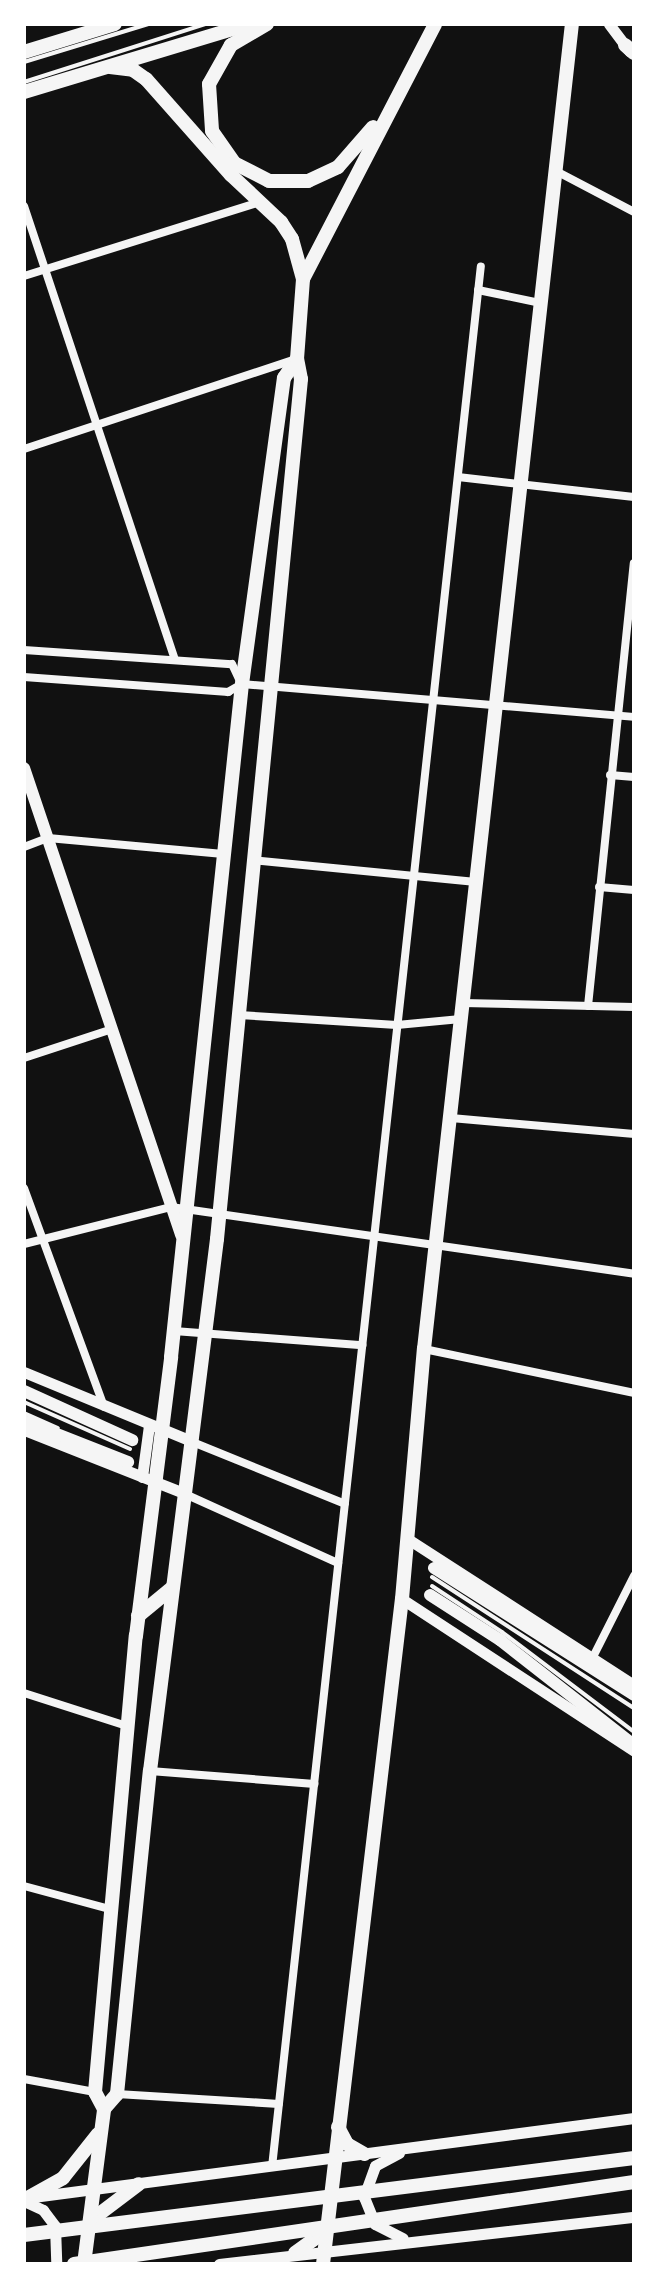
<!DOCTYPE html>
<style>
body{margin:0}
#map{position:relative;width:658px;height:2288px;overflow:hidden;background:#111;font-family:Manrope,sans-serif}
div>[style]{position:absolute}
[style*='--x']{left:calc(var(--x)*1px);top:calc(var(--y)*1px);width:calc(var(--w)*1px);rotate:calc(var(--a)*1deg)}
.service>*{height:4px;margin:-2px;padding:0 2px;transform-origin:2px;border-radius:2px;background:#f5f5f5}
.minor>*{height:8px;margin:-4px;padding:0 4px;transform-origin:4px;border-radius:4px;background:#f5f5f5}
.tertiary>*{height:11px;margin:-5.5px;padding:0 5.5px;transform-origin:5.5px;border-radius:5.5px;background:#f5f5f5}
.secondary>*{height:12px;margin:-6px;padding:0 6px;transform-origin:6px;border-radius:6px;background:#f5f5f5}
.primary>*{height:14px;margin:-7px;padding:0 7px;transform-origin:7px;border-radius:7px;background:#f5f5f5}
span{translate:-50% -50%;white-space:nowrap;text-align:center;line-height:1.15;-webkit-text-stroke:7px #fff;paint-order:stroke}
.frame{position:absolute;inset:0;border:26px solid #fff;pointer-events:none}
</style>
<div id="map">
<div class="service">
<div style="--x:24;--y:62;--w:130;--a:-17"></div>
<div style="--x:24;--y:82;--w:191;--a:-17.7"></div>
<div style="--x:24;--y:1402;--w:116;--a:23.9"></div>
<div style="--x:24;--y:1413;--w:37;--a:24"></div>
<div style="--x:432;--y:1577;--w:241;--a:33"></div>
<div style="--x:432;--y:1586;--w:84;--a:33.3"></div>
<div style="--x:502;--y:1632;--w:166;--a:37.1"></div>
</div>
<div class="minor">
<div style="--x:556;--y:171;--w:88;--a:27.7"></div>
<div style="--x:24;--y:206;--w:478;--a:71.6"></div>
<div style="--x:24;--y:276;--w:247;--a:-17.4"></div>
<div style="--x:478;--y:290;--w:63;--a:11.8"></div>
<div style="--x:24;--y:449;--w:287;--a:-18.3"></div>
<div style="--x:458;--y:477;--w:177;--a:6.5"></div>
<div style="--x:24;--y:650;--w:208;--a:3.9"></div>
<div style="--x:232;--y:664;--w:21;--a:65"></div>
<div style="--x:24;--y:677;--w:205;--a:4.2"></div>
<div style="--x:228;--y:692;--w:16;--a:-30"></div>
<div style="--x:242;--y:684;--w:393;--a:4.8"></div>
<div style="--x:610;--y:775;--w:24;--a:5"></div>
<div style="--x:24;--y:847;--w:26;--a:-21"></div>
<div style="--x:48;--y:838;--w:176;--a:5.2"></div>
<div style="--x:252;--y:860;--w:225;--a:5.6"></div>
<div style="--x:599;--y:887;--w:35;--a:5"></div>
<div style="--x:463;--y:1003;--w:171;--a:1.3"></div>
<div style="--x:588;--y:1006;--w:445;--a:-84.1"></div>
<div style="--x:239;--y:1015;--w:158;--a:3.6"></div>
<div style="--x:397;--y:1025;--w:64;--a:-5.4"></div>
<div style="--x:24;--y:1058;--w:93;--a:-18.2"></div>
<div style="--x:451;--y:1118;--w:184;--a:5"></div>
<div style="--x:24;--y:1188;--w:233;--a:69.9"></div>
<div style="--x:24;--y:1244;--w:152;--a:-14.1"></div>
<div style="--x:171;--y:1207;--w:468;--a:8.2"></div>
<div style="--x:174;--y:1331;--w:189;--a:4.3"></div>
<div style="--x:424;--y:1349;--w:215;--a:11.8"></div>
<div style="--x:190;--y:1441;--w:167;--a:22.1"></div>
<div style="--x:185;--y:1494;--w:168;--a:24.3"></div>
<div style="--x:593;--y:1657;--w:91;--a:-63.2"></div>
<div style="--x:24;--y:1693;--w:108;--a:17.8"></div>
<div style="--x:150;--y:1771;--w:165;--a:4.5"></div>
<div style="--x:24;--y:1886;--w:89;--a:15"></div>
<div style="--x:24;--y:2079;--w:72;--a:10.4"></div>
<div style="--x:117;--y:2094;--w:162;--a:3.5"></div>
<div style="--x:272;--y:2167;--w:1912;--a:-83.73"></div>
</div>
<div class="tertiary">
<div style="--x:609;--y:24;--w:34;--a:53"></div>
<div style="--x:24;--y:1372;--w:178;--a:22.4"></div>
<div style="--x:24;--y:1430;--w:172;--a:21.5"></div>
<div style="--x:142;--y:1477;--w:52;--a:-82.3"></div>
<div style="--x:408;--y:1539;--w:269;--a:32.9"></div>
<div style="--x:402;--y:1599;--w:277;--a:33.2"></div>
<div style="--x:399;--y:2153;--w:27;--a:152"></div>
<div style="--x:375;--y:2166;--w:33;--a:110"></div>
<div style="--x:364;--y:2197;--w:29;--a:68"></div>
<div style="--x:375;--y:2224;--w:31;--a:27"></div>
<div style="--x:33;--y:2197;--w:606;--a:-7.49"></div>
<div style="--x:24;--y:2201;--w:21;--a:25"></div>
<div style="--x:43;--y:2210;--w:20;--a:53"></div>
<div style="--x:55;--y:2226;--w:38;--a:88"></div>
<div style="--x:219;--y:2264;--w:418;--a:-6.5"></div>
</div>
<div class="secondary">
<div style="--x:24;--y:768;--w:493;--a:71.4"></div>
<div style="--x:24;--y:1391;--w:119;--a:24.4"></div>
<div style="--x:24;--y:1421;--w:112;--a:21.5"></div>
<div style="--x:434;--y:1568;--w:237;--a:32.4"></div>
<div style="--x:430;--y:1595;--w:83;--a:32.7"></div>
<div style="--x:500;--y:1640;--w:170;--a:38.1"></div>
</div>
<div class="primary">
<div style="--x:267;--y:24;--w:42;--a:149.7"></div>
<div style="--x:231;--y:45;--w:45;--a:119.4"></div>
<div style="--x:209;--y:84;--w:47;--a:86.3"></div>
<div style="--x:212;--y:131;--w:39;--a:55"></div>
<div style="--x:234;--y:163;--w:39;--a:27"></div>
<div style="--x:269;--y:181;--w:39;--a:0"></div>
<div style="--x:308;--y:181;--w:33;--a:-25"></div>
<div style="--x:338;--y:167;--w:53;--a:-48.8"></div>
<div style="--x:625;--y:45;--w:12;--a:42"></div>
<div style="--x:24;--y:52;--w:95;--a:-17.1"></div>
<div style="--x:110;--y:67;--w:23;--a:7"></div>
<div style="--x:133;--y:70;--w:16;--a:35"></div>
<div style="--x:146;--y:79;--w:128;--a:48.5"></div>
<div style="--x:231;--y:175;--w:69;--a:43.2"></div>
<div style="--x:281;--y:222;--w:20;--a:57"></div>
<div style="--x:292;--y:239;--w:41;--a:74.6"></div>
<div style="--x:24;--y:92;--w:235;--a:-16.8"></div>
<div style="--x:138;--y:1616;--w:44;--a:-39.5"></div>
<div style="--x:104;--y:2109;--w:19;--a:-118"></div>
<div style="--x:95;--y:2092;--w:458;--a:-84.9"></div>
<div style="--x:136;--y:1636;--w:281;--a:-82.8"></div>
<div style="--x:171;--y:1357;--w:677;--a:-83.98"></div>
<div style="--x:242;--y:684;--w:309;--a:-82.2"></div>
<div style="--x:284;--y:378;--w:23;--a:-56"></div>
<div style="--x:297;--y:359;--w:80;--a:-85.7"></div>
<div style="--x:303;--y:279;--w:287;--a:-62.6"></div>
<div style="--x:338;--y:2127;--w:19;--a:62"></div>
<div style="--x:347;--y:2144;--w:20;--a:30"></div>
<div style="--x:29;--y:2197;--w:39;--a:-29"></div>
<div style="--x:63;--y:2178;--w:56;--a:-51.5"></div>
<div style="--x:90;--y:2221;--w:61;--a:-37.1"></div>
<div style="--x:24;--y:2235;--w:615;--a:-7.19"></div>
<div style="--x:295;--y:2253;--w:39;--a:-36"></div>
<div style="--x:74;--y:2264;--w:566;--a:-8.33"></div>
<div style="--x:84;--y:2264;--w:156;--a:-82.6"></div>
<div style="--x:104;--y:2109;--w:20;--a:-49"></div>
<div style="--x:117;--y:2094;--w:325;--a:-84.2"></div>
<div style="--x:150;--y:1771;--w:536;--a:-82.82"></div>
<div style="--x:217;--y:1239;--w:864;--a:-84.42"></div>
<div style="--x:301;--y:379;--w:20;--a:-101"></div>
<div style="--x:323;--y:2264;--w:670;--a:-83.23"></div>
<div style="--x:402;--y:1599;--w:251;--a:-85"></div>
<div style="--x:424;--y:1349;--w:1333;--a:-83.63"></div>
</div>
<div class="frame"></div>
</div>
